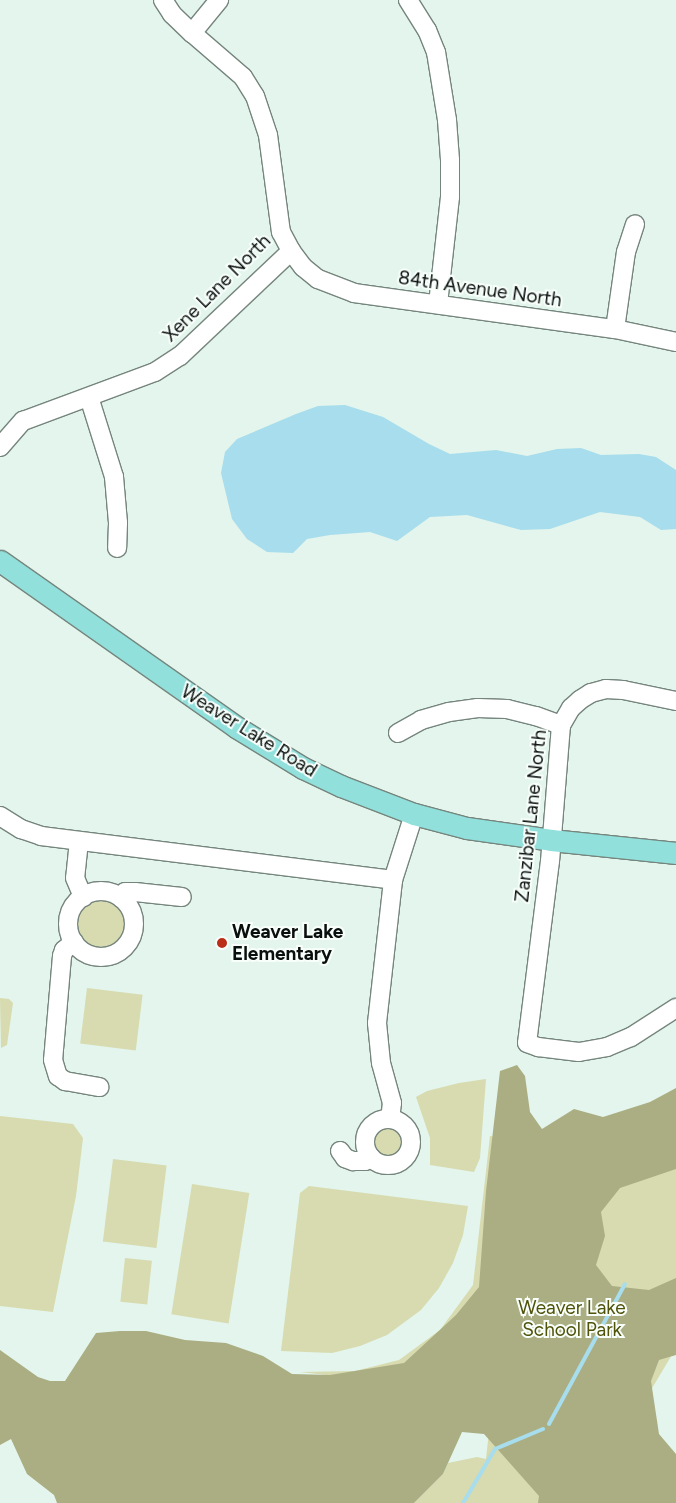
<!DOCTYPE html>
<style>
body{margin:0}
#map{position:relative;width:676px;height:1503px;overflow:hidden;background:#e3f5ec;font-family:Figtree,sans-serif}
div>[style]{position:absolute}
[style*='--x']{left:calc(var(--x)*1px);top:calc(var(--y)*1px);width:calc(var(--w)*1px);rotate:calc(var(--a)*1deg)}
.green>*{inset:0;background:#d7dbaf;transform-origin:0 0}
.round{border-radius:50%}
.forest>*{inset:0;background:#abae83}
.water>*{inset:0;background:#a7ddec}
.stream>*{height:4px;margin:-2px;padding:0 2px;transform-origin:2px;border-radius:2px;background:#a7ddec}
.roads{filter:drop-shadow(1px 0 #75857d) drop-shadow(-1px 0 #75857d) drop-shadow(0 1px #75857d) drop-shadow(0 -1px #75857d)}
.minor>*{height:18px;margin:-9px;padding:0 9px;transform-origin:9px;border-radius:9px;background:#fff}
.minor>.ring{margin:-9px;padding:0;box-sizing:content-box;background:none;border:18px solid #fff;border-radius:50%}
.major>*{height:21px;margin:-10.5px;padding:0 10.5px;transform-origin:10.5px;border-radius:10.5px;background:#91e0dc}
.dots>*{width:14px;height:14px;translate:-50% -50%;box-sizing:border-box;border:2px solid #f8fffb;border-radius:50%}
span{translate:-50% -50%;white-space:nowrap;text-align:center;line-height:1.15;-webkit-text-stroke:4px #f8fffb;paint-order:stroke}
.street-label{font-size:19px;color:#090f0d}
.poi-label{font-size:19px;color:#090f0d;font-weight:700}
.left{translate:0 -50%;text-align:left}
.park-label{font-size:19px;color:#505209}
</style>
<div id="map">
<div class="green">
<div class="round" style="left:78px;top:900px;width:48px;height:48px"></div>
<div style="left:87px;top:988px;width:56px;height:56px;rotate:7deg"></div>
<div style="clip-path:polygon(0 998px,9px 999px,13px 1003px,7px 1045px,1px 1048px)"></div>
<div style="clip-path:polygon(486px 1079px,480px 1158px,474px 1172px,430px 1165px,430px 1138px,416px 1097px,427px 1091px,459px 1083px)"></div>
<div style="clip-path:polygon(676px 1100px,676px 1348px,595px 1484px,633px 1503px,414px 1503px,443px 1474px,448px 1463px,477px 1457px,486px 1459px,493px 1394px,300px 1372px,355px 1371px,399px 1360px,440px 1330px,473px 1285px,490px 1136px,563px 1145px)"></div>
<div style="clip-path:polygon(0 1116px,73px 1124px,83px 1138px,76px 1196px,53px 1312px,0 1306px)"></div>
<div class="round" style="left:374px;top:1129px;width:28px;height:28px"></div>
<div style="left:113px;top:1159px;width:54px;height:83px;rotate:7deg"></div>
<div style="left:192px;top:1184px;width:58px;height:132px;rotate:9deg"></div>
<div style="clip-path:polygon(309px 1186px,468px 1206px,463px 1235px,453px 1263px,439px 1288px,421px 1310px,387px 1335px,360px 1346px,332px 1353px,281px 1351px,300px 1193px)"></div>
<div style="left:125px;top:1258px;width:27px;height:44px;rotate:6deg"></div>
</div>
<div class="forest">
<div style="clip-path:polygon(517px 1065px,525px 1076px,530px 1112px,542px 1129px,574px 1109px,603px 1117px,650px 1102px,676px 1088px,676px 1169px,620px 1188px,601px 1212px,605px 1236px,596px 1265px,612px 1286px,649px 1290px,676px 1278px,676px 1355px,659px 1360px,651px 1381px,659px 1434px,676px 1454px,676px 1503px,538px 1503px,539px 1496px,484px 1434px,462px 1432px,443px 1474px,414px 1503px,57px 1503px,54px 1495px,27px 1474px,11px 1439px,0 1445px,0 1350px,38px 1377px,50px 1381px,65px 1381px,96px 1333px,120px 1331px,146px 1331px,185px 1340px,226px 1343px,263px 1356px,292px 1374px,330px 1375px,404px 1363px,456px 1315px,479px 1287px,486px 1191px,500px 1071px)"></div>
</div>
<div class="water">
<div style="clip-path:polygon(345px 405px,383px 417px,429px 444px,450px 454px,496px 450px,527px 456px,557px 449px,581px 448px,601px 455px,639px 454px,656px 457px,676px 470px,676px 529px,661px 530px,640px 517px,600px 512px,550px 529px,521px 530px,467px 515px,430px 517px,397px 541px,370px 532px,330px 535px,307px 539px,293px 553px,267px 552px,247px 539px,232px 519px,221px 473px,225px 452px,237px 439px,296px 414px,318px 406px)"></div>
</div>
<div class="stream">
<div style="--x:549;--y:1424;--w:159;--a:-61.5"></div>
<div style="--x:463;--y:1503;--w:63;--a:-59.3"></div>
<div style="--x:495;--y:1449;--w:52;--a:-22.6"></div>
</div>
<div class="roads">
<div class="minor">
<div style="--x:163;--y:0;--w:17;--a:57"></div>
<div style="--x:172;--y:14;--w:28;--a:44"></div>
<div style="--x:192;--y:33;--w:67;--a:40.8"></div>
<div style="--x:243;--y:77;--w:22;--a:58"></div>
<div style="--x:255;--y:96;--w:41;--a:71.6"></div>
<div style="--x:268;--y:135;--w:98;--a:82.4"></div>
<div style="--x:281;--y:232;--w:21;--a:62"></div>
<div style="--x:291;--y:251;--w:20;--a:53"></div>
<div style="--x:303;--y:267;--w:19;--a:39"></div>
<div style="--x:318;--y:279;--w:39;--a:21"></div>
<div style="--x:354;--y:293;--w:263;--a:7.9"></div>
<div style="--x:615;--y:329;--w:62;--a:12"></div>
<div style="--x:408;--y:0;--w:36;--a:58"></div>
<div style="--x:427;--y:30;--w:24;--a:68"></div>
<div style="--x:436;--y:52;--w:69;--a:80.8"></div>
<div style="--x:447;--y:120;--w:40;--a:85.7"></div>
<div style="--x:450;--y:160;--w:37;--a:90"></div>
<div style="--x:450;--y:197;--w:108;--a:96.4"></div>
<div style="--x:192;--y:33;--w:43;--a:-50.7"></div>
<div style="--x:615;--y:329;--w:78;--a:-81.9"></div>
<div style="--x:626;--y:252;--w:29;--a:-72"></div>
<div style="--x:89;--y:397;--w:84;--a:72.6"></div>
<div style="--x:114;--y:477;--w:46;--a:85"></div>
<div style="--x:118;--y:523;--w:25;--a:92"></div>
<div style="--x:0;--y:447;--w:35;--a:-49"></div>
<div style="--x:23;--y:421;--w:141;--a:-20.4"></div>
<div style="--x:155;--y:372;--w:30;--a:-33"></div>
<div style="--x:180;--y:356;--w:153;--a:-43.4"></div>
<div style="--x:676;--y:701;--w:54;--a:-168.3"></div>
<div style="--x:623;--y:690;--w:17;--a:-177"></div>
<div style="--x:606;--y:689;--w:16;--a:165"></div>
<div style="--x:591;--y:693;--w:13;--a:148"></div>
<div style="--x:580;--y:700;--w:12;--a:138"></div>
<div style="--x:571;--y:708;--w:20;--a:120"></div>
<div style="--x:561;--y:725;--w:136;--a:94.6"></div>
<div style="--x:550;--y:861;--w:183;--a:97.2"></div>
<div style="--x:527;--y:1043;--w:12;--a:20"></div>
<div style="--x:538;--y:1047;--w:41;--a:7"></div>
<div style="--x:579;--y:1052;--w:28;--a:-10"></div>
<div style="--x:607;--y:1047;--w:26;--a:-23"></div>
<div style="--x:631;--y:1037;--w:54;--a:-32.8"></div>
<div style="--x:398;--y:733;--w:26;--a:-29"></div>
<div style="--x:421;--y:720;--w:29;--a:-16"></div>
<div style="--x:449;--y:712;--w:29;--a:-8"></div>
<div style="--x:478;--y:708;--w:29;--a:2"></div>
<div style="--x:507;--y:709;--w:30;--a:14"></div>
<div style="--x:536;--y:716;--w:27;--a:20"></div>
<div style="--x:0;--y:816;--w:25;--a:32"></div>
<div style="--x:21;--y:829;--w:21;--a:19"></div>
<div style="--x:41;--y:836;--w:355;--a:7.1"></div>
<div style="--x:79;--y:841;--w:37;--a:96"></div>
<div style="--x:75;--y:878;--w:21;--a:67"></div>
<div class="ring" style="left:68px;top:891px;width:48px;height:48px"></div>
<div style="--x:121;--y:898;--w:7;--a:-56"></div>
<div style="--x:125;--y:892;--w:10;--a:0"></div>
<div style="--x:135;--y:892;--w:47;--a:6.1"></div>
<div style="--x:74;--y:942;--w:13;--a:141"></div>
<div style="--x:64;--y:950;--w:6;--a:108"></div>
<div style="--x:62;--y:956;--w:104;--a:94.9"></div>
<div style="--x:53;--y:1060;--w:17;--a:73"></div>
<div style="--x:58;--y:1076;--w:9;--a:36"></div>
<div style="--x:65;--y:1081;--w:35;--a:10"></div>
<div style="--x:390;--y:1119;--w:16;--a:-83"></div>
<div style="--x:392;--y:1103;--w:41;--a:-105.4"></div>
<div style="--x:381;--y:1063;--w:40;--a:-95.7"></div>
<div style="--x:377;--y:1023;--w:144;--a:-83.6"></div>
<div style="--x:393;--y:880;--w:69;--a:-72.3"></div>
<div class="ring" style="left:365px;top:1119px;width:28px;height:28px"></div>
<div style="--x:340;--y:1151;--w:9;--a:54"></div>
<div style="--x:345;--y:1158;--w:9;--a:21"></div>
<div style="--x:353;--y:1161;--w:12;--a:0"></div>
<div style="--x:365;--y:1161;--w:7;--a:-34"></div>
</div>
<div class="major">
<div style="--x:0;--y:561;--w:289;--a:35.1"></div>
<div style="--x:236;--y:727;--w:79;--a:31.5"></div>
<div style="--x:303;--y:768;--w:42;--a:25.3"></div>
<div style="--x:341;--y:786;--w:78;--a:21"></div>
<div style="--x:414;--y:814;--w:55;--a:14.8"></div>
<div style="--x:467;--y:828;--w:85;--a:8.1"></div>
<div style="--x:551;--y:840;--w:126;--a:5.9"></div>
</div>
</div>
<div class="dots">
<div style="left:222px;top:943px;background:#ba2e18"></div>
</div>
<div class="street-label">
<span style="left:217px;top:288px;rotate:-45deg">Xene Lane North</span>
<span style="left:480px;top:289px;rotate:8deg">84th Avenue North</span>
<span style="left:249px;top:731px;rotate:32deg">Weaver Lake Road</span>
<span style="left:531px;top:816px;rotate:-84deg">Zanzibar Lane North</span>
</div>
<div class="poi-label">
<span class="left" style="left:232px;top:943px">Weaver Lake<br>Elementary</span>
</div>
<div class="park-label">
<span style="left:572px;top:1319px">Weaver Lake<br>School Park</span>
</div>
</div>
